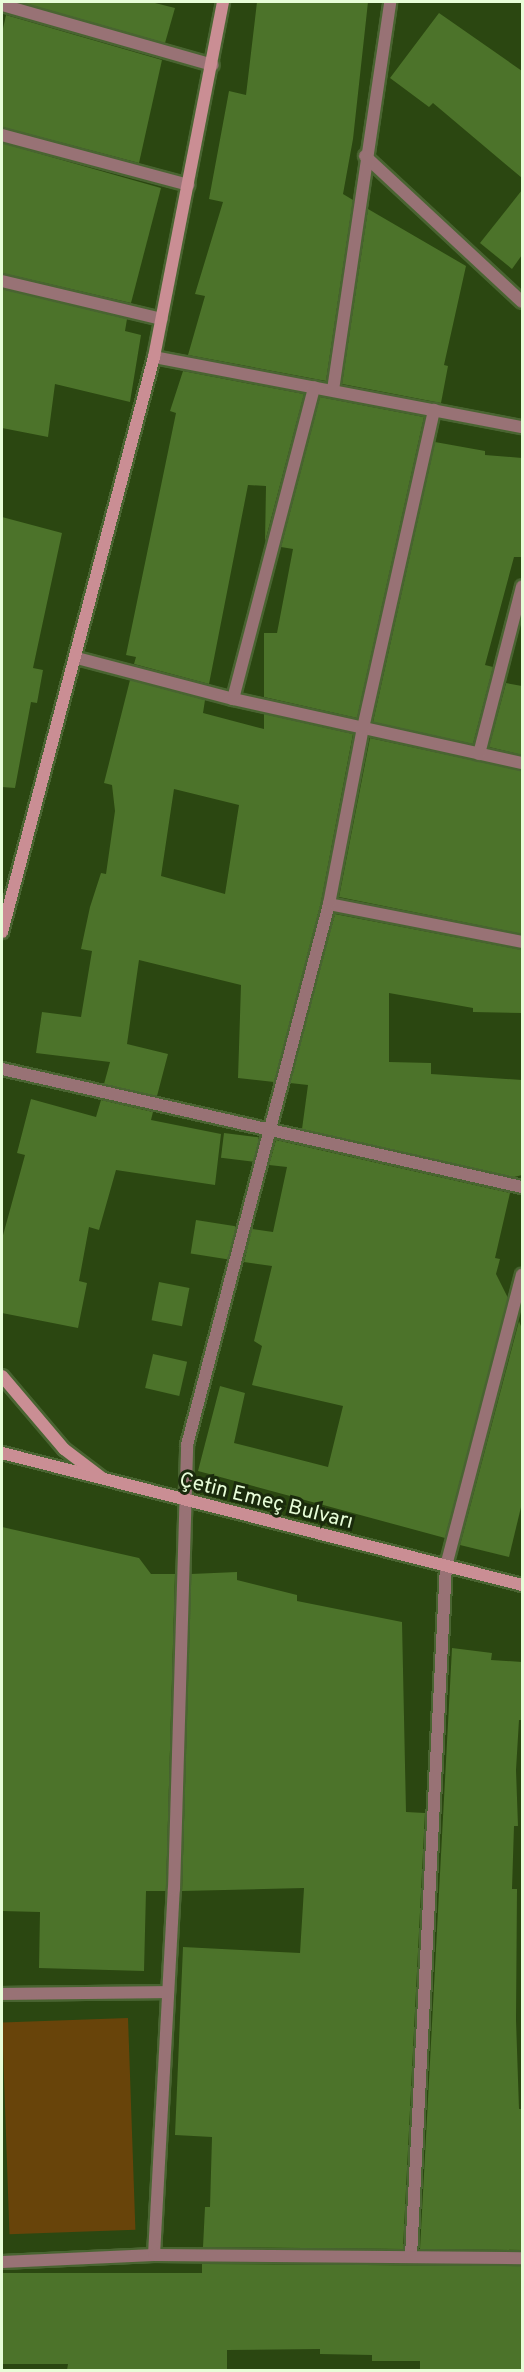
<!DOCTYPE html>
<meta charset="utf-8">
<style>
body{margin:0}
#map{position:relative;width:524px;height:2372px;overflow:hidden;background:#2b4711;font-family:Overpass,sans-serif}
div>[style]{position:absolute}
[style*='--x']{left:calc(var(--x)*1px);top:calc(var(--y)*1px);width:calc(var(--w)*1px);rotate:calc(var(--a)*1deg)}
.green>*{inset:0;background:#68440a;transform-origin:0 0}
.building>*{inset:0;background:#4c732a;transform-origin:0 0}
.roads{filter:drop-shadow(2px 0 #496431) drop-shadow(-2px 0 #496431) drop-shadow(0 2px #496431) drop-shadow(0 -2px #496431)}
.street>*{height:12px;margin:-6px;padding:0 6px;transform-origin:6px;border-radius:6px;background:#987275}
.secondary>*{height:12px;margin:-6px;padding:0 6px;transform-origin:6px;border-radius:6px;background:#ca8e94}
span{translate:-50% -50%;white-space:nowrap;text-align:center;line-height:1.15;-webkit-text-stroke:6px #1a2a0c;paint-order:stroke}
.street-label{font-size:21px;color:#e7fdd8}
.frame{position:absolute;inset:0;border:3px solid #e7fdd8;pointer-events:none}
</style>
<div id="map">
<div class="green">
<div style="left:128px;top:2018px;width:212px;height:126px;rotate:88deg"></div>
</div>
<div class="building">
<div style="clip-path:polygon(20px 2px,151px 2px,175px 8px,165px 43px)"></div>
<div style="clip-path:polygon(257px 2px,368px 2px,353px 139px,343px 194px,353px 200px,326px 381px,188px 355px,205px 296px,195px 294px,223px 202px,209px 199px,229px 91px,246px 95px)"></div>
<div style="clip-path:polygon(439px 13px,522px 71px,522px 178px,433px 103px,429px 107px,390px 78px)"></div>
<div style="clip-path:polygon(6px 15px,162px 60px,139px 163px,2px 127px,2px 33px)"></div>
<div style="clip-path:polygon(2px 143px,161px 188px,131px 303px,2px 273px)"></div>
<div style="clip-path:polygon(522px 190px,522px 255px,512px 269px,480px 243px)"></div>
<div style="clip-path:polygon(368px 209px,466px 266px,444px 365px,448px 366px,441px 403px,342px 384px)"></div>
<div style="clip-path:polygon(2px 289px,127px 319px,125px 331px,141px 335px,130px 402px,55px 384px,48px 437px,2px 428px)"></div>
<div style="clip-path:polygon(183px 371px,304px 394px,265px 542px,266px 486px,248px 485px,209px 684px,134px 664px,136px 657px,126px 655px,176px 413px,170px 411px)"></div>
<div style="clip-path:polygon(320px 397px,424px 417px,357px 718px,264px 697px,264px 633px,277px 633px,293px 549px,281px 547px)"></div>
<div style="clip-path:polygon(435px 442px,485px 451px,485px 455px,522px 458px,522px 557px,514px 557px,485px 665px,493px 667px,473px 744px,373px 722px)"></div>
<div style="clip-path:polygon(2px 517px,62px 533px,33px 668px,43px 670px,37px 703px,31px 702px,15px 788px,2px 787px)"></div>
<div style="clip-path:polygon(evenodd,130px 680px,205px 700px,203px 713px,264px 729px,264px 714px,353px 734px,321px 902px,274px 1082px,238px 1078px,241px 985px,139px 960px,127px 1044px,168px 1054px,157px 1096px,104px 1084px,110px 1062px,36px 1053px,42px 1012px,81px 1017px,92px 951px,81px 949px,90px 907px,101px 873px,106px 874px,115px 811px,112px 785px,104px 783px,130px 680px,174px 789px,239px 805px,225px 894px,161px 876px,174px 789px)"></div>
<div style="clip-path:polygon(506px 683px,522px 686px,522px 755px,489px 747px)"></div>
<div style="clip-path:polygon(370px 738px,522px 771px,522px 934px,339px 897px)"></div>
<div style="clip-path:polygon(335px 914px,522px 950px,522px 1013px,473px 1012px,473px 1008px,389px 993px,389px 1062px,431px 1063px,431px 1074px,522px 1080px,522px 1175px,514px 1177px,302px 1129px,308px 1085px,290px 1083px)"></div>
<div style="clip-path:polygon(31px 1099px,96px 1117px,101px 1100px,153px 1112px,151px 1120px,221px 1134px,215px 1185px,116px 1170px,99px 1230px,89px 1227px,79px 1281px,87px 1283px,78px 1328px,2px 1313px,2px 1239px,25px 1155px,17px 1153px)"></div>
<div style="left:224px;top:1133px;width:35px;height:25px;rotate:7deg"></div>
<div style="clip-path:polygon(276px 1140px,510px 1193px,495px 1258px,500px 1259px,496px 1274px,508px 1298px,445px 1538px,198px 1471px,220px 1386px,245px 1393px,234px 1443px,328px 1467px,343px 1406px,252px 1385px,262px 1346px,254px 1341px,272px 1266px,244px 1262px,252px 1229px,273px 1232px,287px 1167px,269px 1165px)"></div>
<div style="left:196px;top:1220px;width:40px;height:34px;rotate:9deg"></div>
<div style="left:159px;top:1282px;width:31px;height:39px;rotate:11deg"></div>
<div style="clip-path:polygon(519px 1321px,522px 1329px,522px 1503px,509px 1557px,460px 1545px)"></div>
<div style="left:153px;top:1354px;width:35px;height:35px;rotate:13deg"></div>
<div style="clip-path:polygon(2px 1527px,139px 1558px,151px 1574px,175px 1574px,166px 1891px,146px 1891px,144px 1971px,39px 1968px,40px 1912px,2px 1911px)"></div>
<div style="clip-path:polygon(237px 1572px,237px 1580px,297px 1595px,297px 1601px,402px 1622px,406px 1812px,425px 1813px,403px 2249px,203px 2247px,205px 2207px,210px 2207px,212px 2137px,175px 2135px,183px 1947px,300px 1953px,304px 1888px,182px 1891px,191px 1574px)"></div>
<div style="clip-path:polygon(452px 1648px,492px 1653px,491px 1660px,522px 1662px,522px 1720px,519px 1720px,516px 1770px,518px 1826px,514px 1826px,512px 1889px,517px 1889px,516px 2020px,519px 2109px,522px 2109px,522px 2250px,420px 2249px)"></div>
<div style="clip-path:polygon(202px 2264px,522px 2266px,522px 2370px,420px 2370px,420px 2361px,372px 2361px,372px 2355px,320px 2354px,320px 2349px,227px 2350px,227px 2370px,67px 2370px,68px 2364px,2px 2364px,2px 2273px,202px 2273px)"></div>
</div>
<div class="roads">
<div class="street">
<div style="--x:2;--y:5;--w:219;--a:15.9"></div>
<div style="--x:2;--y:135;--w:193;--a:15"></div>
<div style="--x:365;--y:156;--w:214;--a:42.9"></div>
<div style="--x:2;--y:281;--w:164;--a:13.4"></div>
<div style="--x:154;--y:357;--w:375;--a:10.8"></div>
<div style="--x:333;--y:390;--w:392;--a:-81.6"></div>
<div style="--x:77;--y:658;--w:161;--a:14.7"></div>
<div style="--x:233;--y:699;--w:296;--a:12.5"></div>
<div style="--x:233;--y:699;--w:322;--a:-75.4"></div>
<div style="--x:479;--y:754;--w:173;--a:-75.6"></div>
<div style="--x:329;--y:904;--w:197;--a:11.1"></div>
<div style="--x:2;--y:1069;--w:533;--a:12.79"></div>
<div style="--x:2;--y:1994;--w:166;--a:-0.7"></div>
<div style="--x:154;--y:2255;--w:367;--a:-86.9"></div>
<div style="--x:174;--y:1889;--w:444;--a:-88.3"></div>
<div style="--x:187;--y:1445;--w:559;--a:-75.29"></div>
<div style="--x:329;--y:904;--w:179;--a:-79.1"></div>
<div style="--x:363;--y:728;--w:326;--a:-77.4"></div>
<div style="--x:411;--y:2256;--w:691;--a:-87.1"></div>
<div style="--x:446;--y:1566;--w:301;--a:-75.4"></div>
<div style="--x:2;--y:2262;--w:152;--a:-2.6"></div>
<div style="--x:154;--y:2255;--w:368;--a:0.5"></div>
</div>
<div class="secondary">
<div style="--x:2;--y:932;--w:595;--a:-75.19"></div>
<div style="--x:154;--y:357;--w:362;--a:-79"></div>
<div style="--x:2;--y:1376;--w:96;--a:49.7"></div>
<div style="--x:64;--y:1449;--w:48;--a:37.3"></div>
<div style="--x:2;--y:1453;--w:536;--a:14.24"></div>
</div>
</div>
<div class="street-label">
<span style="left:266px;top:1502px;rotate:14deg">Çetin Emeç Bulvarı</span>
</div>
<div class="frame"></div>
</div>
